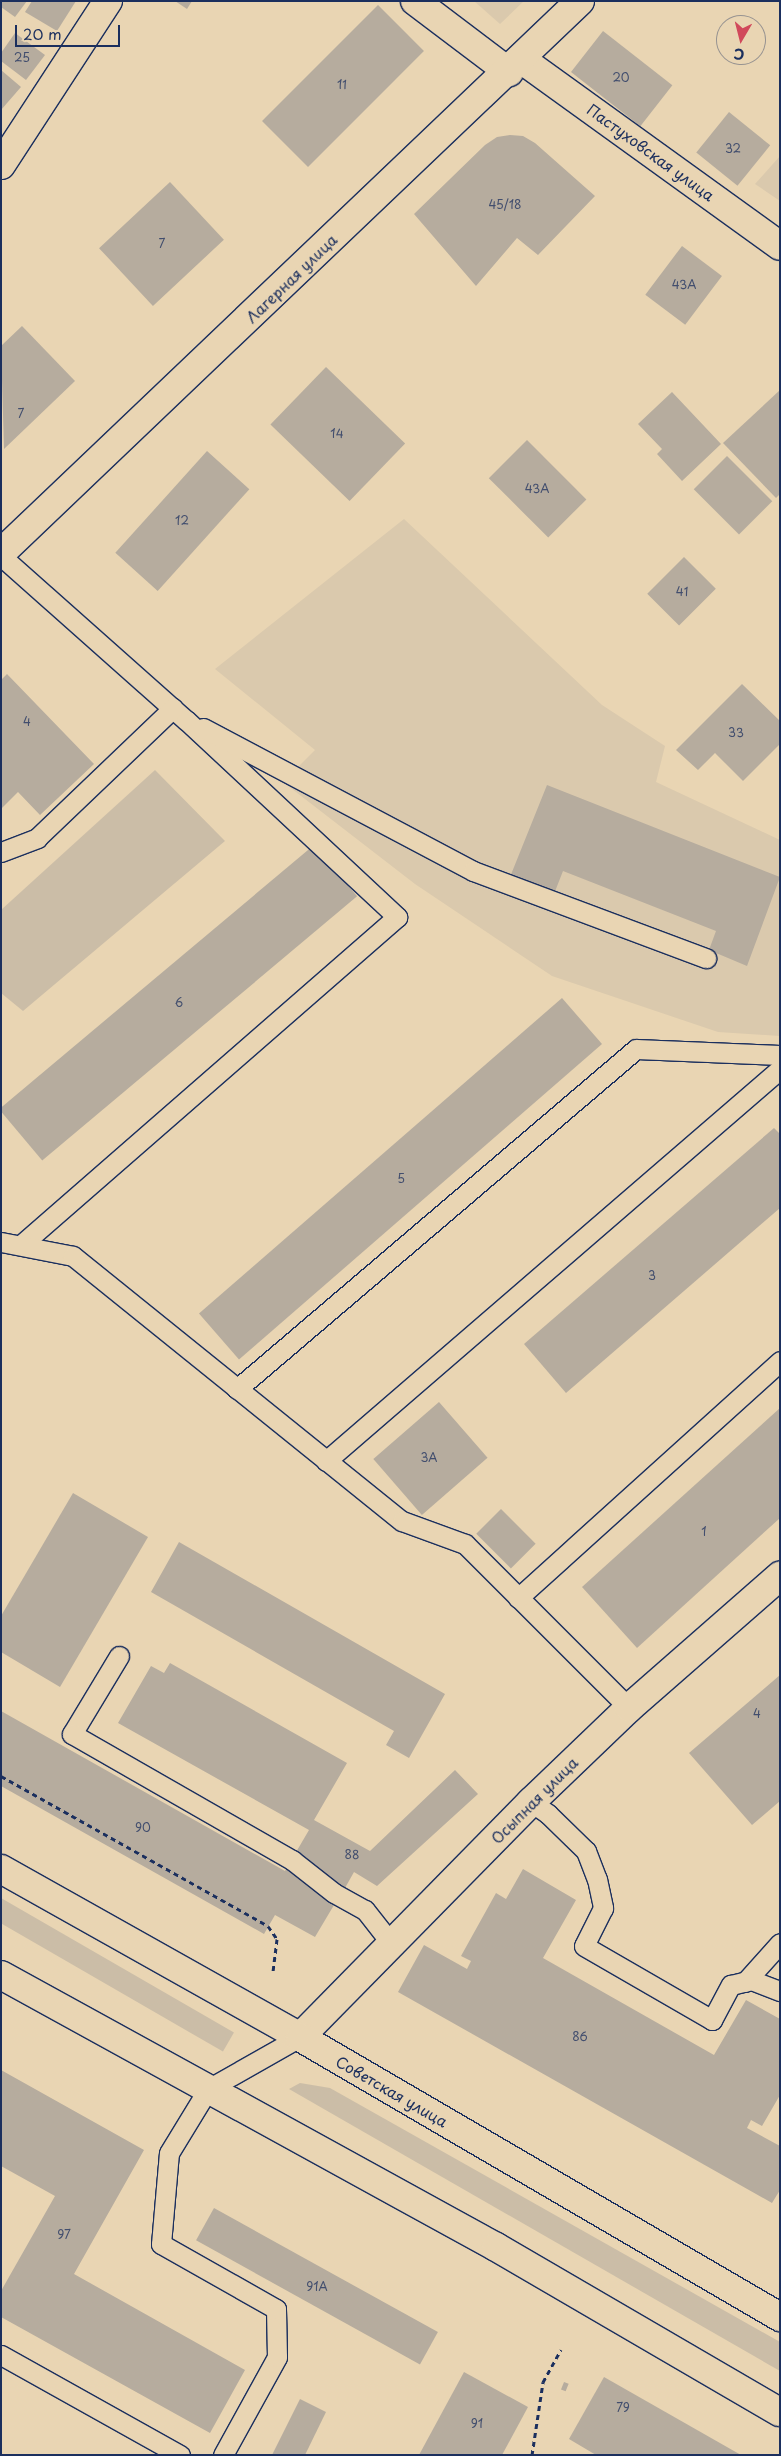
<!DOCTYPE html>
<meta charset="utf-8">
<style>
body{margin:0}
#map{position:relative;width:781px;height:2456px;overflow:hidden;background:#e9d5b3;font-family:"Playpen Sans",sans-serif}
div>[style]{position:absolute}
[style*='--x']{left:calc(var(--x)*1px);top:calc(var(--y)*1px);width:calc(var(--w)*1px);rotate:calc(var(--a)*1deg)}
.built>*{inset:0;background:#dac9ad}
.green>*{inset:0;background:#cbbda7;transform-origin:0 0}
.building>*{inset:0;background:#b6ac9e;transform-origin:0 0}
.path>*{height:3px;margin-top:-1.5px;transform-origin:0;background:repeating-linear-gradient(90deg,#1b2f5e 0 5px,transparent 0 9px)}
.roads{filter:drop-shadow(1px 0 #1b2f5e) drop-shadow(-1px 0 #1b2f5e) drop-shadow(0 1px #1b2f5e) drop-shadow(0 -1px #1b2f5e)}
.service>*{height:19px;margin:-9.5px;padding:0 9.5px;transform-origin:9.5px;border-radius:9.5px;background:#e9d5b3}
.minor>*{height:28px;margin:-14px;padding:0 14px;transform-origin:14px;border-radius:14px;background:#e9d5b3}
.primary>*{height:28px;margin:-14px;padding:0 14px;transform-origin:14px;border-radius:14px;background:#e9d5b3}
span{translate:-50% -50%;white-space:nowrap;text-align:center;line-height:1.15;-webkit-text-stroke:4px #e9d5b3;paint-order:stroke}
.number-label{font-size:12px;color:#424e6e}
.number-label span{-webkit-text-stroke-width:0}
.street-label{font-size:15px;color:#1b2f5e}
.frame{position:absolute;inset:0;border:2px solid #1b2f5e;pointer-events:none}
.north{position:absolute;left:716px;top:15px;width:50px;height:50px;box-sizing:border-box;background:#e9d5b3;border:1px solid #979391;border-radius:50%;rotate:188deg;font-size:14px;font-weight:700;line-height:20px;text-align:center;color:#1b2f5e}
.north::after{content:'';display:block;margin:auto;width:18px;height:22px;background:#d1495b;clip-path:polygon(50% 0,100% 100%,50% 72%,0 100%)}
.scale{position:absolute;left:15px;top:25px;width:105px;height:22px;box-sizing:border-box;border:2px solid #1b2f5e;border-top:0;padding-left:6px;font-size:15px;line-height:18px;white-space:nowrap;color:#1b2f5e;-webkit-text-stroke:4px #e9d5b3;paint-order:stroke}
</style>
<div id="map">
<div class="built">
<div style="clip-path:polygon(474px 1px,524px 1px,500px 24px)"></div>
<div style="clip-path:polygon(780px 156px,780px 201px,755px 184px)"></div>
<div style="clip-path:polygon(404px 519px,602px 705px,665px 746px,656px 782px,780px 840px,780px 1036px,718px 1032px,552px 976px,415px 884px,283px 782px,315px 750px,215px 669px)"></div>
</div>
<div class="green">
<div style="clip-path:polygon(155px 770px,225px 841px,23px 1011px,1px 993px,1px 910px)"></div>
<div style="left:1px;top:1898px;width:269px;height:22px;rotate:30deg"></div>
<div style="clip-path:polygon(300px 2083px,330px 2088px,780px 2342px,780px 2371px,289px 2089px)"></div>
</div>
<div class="building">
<div style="clip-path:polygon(1px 1px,27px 1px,15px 17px,1px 7px)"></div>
<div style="clip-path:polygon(32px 1px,76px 1px,57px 31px,25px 12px)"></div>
<div style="clip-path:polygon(175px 1px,192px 1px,187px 9px)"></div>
<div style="left:378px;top:5px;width:65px;height:164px;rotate:45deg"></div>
<div style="left:603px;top:31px;width:88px;height:52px;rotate:38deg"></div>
<div style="clip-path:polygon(15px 33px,45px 55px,26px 80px,1px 61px,1px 53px)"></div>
<div style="clip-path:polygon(1px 70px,21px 87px,1px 110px)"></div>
<div style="left:729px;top:112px;width:53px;height:52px;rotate:39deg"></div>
<div style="clip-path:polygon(510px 135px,523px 136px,535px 143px,595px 196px,538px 255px,517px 238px,476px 286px,414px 214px,485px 145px,497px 137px)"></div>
<div style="left:170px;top:182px;width:79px;height:97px;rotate:47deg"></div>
<div style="left:682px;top:246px;width:50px;height:61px;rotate:37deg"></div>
<div style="clip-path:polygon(22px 326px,75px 381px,4px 449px,1px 346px)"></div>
<div style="left:326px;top:367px;width:110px;height:80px;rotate:44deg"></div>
<div style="clip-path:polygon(780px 390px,780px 494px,776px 498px,723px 443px)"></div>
<div style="clip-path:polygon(672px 392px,721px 444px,682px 481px,657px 454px,662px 449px,638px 424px)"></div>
<div style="left:527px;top:440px;width:84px;height:54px;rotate:45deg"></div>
<div style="left:207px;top:451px;width:57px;height:137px;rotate:42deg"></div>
<div style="left:727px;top:456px;width:64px;height:47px;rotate:45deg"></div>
<div style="left:684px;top:557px;width:45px;height:52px;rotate:45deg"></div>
<div style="clip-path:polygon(7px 674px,94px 764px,40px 815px,18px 792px,1px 809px,1px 680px)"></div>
<div style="clip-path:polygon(742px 684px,780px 721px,780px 744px,743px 781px,715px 753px,698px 770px,676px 750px)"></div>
<div style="clip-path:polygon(547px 785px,780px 877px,747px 966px,709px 950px,716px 931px,563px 871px,554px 894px,510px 877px)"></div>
<div style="left:314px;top:845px;width:67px;height:411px;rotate:50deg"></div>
<div style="left:562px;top:998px;width:61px;height:481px;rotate:49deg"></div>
<div style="clip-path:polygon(774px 1128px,780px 1134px,780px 1208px,566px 1393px,524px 1344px)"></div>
<div style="left:439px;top:1402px;width:74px;height:87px;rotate:49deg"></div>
<div style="clip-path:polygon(780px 1408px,780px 1518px,637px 1648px,582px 1587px)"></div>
<div style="clip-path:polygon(73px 1493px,148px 1537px,60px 1687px,1px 1652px,1px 1616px)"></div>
<div style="left:501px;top:1509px;width:49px;height:35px;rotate:45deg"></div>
<div style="clip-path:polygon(179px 1542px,445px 1694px,409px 1758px,386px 1745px,394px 1731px,151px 1592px)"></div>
<div style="clip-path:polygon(170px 1663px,347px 1763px,314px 1820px,370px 1851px,455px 1770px,478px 1794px,377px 1886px,354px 1872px,345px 1888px,339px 1885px,329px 1901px,334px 1905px,315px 1937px,275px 1915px,264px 1934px,1px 1786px,1px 1711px,285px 1871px,309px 1830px,118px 1723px,151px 1666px,164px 1673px)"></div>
<div style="clip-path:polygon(780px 1675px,780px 1801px,752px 1825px,689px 1753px)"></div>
<div style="clip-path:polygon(523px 1869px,576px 1900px,543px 1958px,714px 2055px,746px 2000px,780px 2019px,780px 2095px,762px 2126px,751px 2120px,747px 2128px,780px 2146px,780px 2190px,772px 2203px,398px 1992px,424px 1945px,467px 1969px,471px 1961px,461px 1956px,496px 1893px,506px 1899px)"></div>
<div style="clip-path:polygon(1px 2070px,144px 2150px,74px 2274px,245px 2370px,210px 2433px,1px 2317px,1px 2291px,55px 2196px,1px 2166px)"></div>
<div style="left:214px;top:2208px;width:256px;height:37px;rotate:29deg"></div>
<div style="clip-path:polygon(464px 2372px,528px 2407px,502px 2455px,419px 2455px)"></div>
<div style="clip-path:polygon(604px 2377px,741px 2455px,596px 2455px,569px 2439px)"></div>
<div style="left:564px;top:2382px;width:5px;height:8px;rotate:22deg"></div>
<div style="clip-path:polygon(300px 2399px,326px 2412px,305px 2455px,272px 2455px)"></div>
</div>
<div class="path">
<div style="--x:1;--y:1776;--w:306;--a:29.3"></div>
<div style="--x:268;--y:1926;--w:16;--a:55"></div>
<div style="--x:277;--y:1939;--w:32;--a:97"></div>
<div style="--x:532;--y:2455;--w:74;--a:-81.4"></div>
<div style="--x:543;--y:2382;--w:37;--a:-61"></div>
</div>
<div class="roads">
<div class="service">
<div style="--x:1;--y:556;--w:247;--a:41.6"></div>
<div style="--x:186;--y:720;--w:289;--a:43"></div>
<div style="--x:397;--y:917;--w:499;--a:138.9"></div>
<div style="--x:203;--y:728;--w:306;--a:27.9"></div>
<div style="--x:473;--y:871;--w:249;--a:20.5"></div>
<div style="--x:1;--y:852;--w:39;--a:-21"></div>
<div style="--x:37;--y:838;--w:188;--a:-43.7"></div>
<div style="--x:1;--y:1242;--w:73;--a:11"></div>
<div style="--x:73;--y:1256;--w:422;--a:38.9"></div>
<div style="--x:402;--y:1521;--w:67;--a:20.1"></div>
<div style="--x:465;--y:1544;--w:232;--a:45"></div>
<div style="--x:237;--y:1389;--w:524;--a:-40.44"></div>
<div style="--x:636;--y:1049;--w:144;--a:2.4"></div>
<div style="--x:326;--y:1461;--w:600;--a:-40.81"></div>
<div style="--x:518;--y:1598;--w:353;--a:-42.1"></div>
<div style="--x:119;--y:1656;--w:91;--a:121.1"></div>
<div style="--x:72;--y:1734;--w:254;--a:29.8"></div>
<div style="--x:292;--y:1860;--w:53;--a:38.2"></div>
<div style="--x:334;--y:1893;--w:35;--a:29"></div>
<div style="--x:365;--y:1910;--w:42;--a:51.8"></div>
<div style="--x:531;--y:1802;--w:21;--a:35"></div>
<div style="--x:548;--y:1814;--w:53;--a:44.2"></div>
<div style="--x:586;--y:1851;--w:30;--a:69"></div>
<div style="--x:597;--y:1879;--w:30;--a:78"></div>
<div style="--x:603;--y:1908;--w:42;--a:116.6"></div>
<div style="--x:584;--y:1946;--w:148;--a:30"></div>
<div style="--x:712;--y:2020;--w:40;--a:-62"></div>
<div style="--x:731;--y:1985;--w:21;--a:-14"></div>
<div style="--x:751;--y:1980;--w:31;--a:21"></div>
<div style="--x:745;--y:1982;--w:52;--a:-48.1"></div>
<div style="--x:1;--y:2355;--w:205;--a:29.2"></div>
<div style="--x:223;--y:2455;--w:112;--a:-61.1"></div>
<div style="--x:277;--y:2357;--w:48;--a:-91.2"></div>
<div style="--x:276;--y:2309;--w:132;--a:-150.5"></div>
<div style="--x:161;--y:2244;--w:91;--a:-85"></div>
<div style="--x:169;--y:2153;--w:75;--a:-58.6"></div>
<div style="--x:208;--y:2089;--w:106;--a:-29.5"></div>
</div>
<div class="minor">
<div style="--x:415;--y:1;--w:118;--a:37.1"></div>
<div style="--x:521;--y:59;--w:319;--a:35.8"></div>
<div style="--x:1;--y:165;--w:196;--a:-56.9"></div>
<div style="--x:1;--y:553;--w:800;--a:-43.63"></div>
<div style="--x:1;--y:1975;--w:565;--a:28.79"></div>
<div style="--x:496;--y:2247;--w:328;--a:30.2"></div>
<div style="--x:300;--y:2037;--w:330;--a:-45.5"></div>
<div style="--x:531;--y:1802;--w:136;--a:-43.8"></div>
<div style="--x:629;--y:1708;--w:201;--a:-41.2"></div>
</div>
<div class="primary">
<div style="--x:1;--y:1869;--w:343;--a:29.3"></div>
<div style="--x:300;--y:2037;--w:556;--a:30.26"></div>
</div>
</div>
<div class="number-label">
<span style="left:22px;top:58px">25</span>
<span style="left:621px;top:78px">20</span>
<span style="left:342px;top:85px">11</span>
<span style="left:733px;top:149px">32</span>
<span style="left:505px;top:205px">45/18</span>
<span style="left:162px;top:244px">7</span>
<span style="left:684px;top:285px">43А</span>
<span style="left:21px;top:414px">7</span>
<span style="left:337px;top:434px">14</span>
<span style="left:537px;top:489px">43А</span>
<span style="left:182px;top:521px">12</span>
<span style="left:682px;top:592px">41</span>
<span style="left:27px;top:722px">4</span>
<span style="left:736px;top:733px">33</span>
<span style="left:179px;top:1003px">6</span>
<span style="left:401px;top:1179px">5</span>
<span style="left:652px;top:1276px">3</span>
<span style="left:429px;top:1458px">3А</span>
<span style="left:704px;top:1532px">1</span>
<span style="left:757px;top:1714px">4</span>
<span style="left:143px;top:1828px">90</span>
<span style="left:352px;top:1855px">88</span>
<span style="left:580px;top:2037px">86</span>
<span style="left:64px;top:2235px">97</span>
<span style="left:317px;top:2287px">91А</span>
<span style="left:623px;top:2408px">79</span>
<span style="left:477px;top:2424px">91</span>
</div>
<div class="street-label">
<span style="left:651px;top:152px;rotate:36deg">Пастуховская улица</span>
<span style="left:291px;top:278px;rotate:-44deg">Лагерная улица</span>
<span style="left:534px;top:1800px;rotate:-45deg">Осыпная улица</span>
<span style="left:392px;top:2091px;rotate:30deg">Советская улица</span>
</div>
<div class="frame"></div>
<div class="north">С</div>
<div class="scale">20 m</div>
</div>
